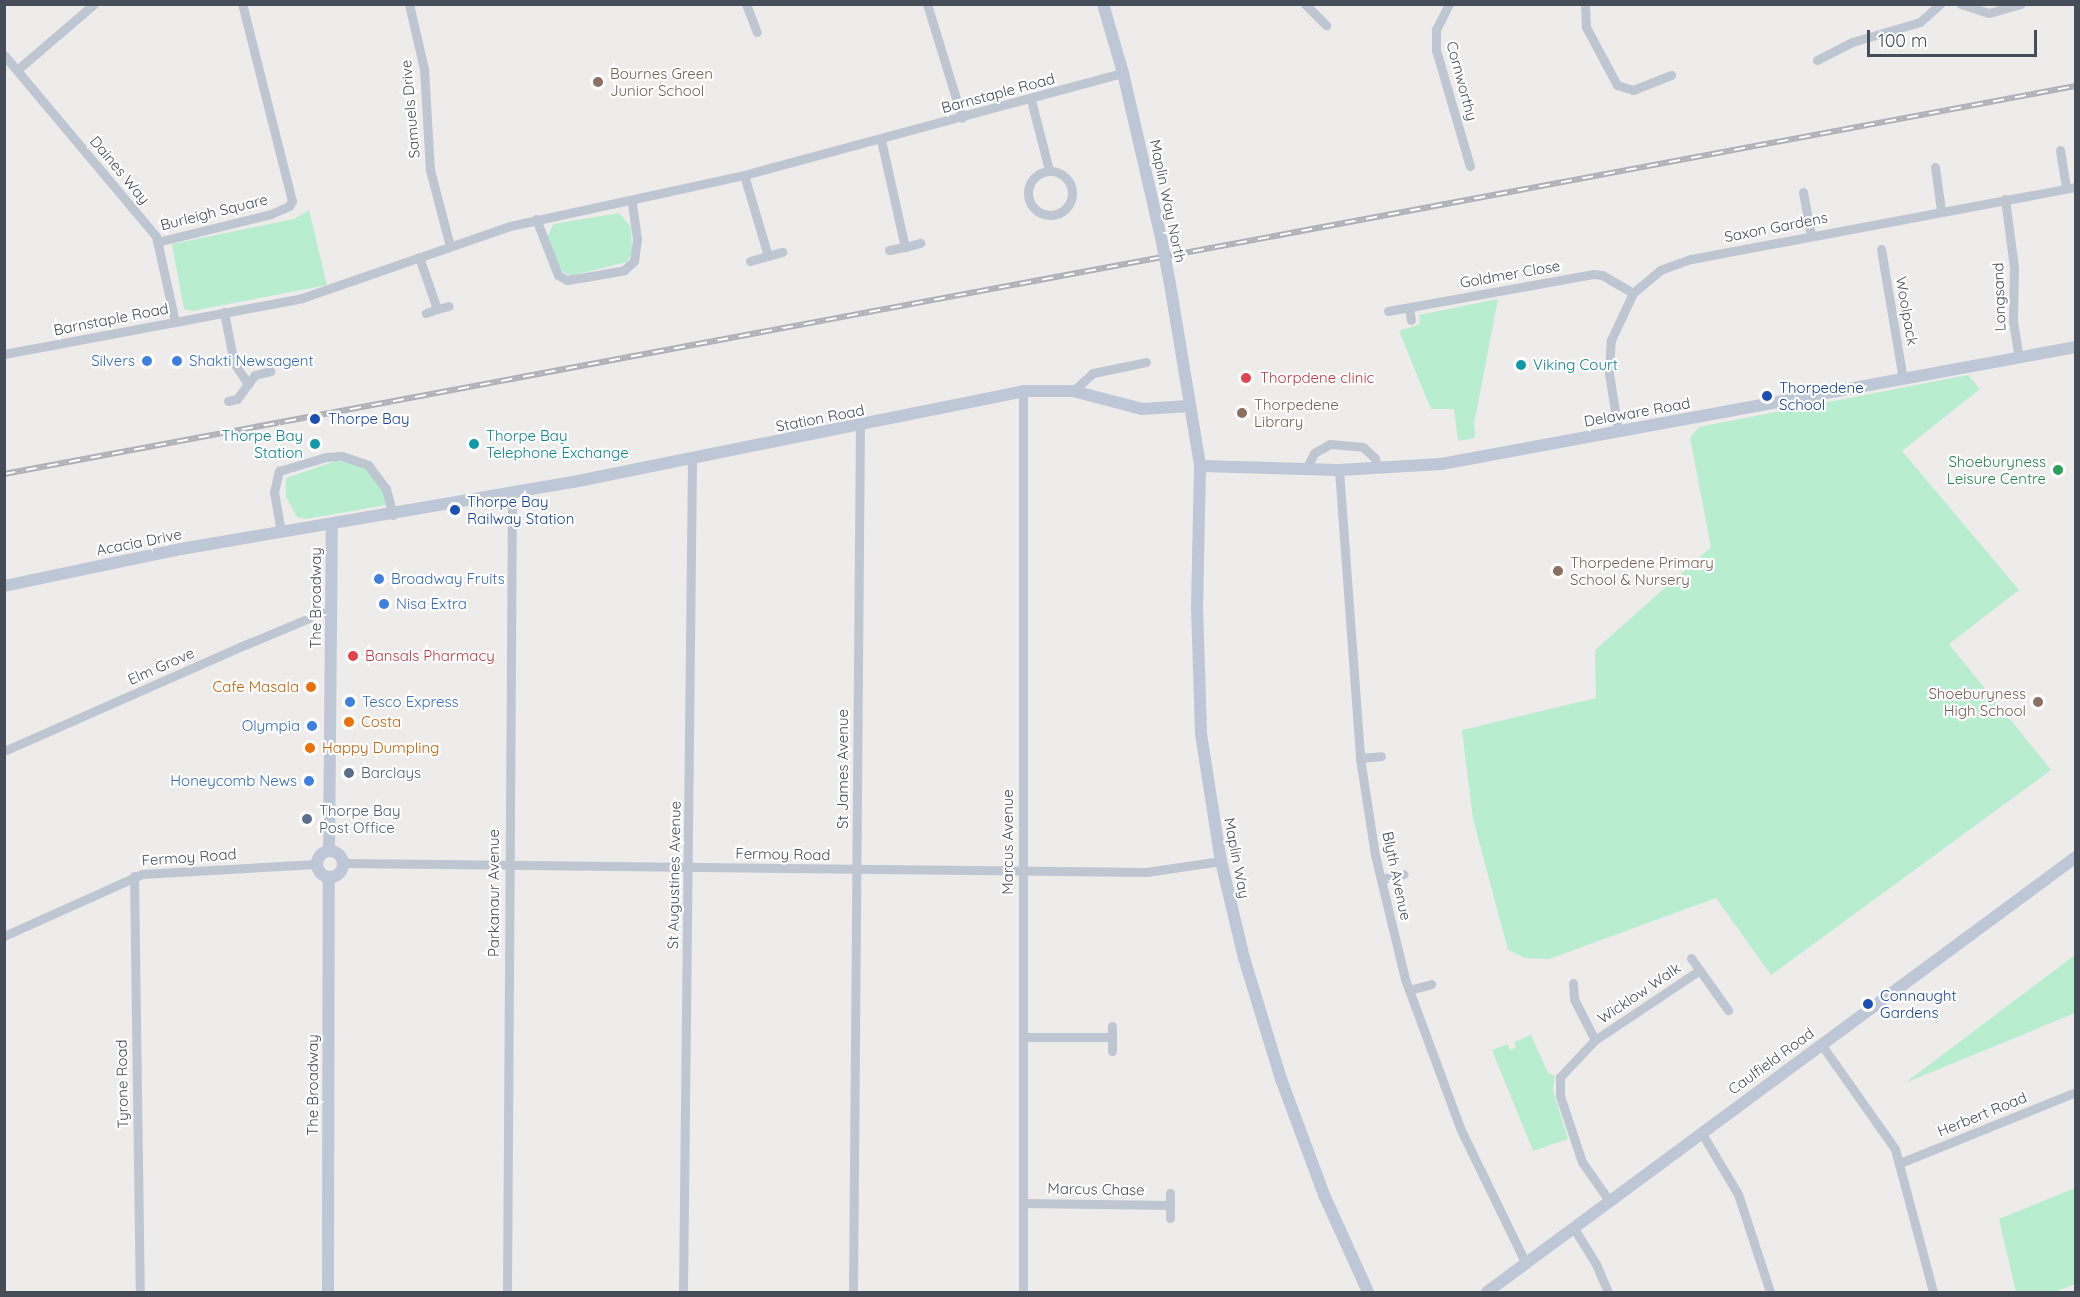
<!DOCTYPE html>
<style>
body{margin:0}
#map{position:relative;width:2080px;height:1297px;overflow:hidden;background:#eeebeb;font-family:Quicksand,sans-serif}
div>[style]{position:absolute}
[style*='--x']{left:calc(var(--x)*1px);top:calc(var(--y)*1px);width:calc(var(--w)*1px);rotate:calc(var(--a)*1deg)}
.green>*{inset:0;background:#b8edd0}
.street>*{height:9px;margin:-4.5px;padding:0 4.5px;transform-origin:4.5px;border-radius:4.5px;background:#bec6d1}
.street>.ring{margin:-4.5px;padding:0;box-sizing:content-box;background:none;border:9px solid #bec6d1;border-radius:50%}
.secondary>*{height:12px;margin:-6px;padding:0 6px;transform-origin:6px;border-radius:6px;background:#bdc7d5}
.secondary>.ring{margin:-6px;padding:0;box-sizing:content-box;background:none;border:12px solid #bdc7d5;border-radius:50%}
.rail>*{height:6px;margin-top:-3px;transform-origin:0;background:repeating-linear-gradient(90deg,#fff 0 11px,#adb0b6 0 22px);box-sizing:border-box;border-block:2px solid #adb0b6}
.secondary-bridge>*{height:12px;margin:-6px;padding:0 6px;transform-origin:6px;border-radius:6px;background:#bdc7d5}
.dots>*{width:16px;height:16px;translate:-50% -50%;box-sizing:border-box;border:3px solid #fff;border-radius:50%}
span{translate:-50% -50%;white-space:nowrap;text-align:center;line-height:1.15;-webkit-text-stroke:4.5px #fff;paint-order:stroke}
.education-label{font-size:15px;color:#785e54}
.left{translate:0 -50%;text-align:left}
.right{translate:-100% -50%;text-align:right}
.street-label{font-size:15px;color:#444d58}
.shop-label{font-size:15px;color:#366cbe}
.culture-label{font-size:15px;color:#0d838f}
.health-label{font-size:15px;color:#be3a42}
.transit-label{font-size:15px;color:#164399}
.leisure-label{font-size:15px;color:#27864d}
.food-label{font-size:15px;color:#c56008}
.service-label{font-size:15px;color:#4e5e75}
.frame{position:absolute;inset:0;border:6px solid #444d58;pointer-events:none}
.scale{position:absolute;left:1867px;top:30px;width:170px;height:27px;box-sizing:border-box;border:3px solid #444d58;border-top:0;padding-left:8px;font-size:18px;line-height:21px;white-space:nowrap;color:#444d58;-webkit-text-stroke:4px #fff;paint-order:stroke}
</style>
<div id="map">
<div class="green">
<div style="clip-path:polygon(309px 210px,327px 285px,192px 311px,184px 309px,172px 244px,294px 219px)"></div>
<div style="clip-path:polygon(619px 213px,631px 227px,632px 251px,627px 262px,570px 276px,559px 269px,547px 238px,553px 224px)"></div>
<div style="clip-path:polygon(1498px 299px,1474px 424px,1475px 438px,1458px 441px,1454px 409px,1431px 409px,1399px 331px,1420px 324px,1419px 315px)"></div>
<div style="clip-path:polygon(1968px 375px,1980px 389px,1902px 451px,2019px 590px,1949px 644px,2051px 770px,1771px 975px,1716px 898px,1549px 959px,1525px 958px,1508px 950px,1473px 819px,1462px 730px,1596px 698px,1595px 650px,1711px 547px,1690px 438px,1699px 427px)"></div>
<div style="clip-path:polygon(336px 461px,361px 464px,382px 487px,386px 505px,306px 519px,297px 517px,286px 497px,286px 478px)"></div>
<div style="clip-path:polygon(2075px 955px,2075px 1013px,1905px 1083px)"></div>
<div style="clip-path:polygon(1531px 1035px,1548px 1073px,1555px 1076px,1553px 1091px,1568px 1139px,1533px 1151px,1492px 1050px,1508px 1044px,1510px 1050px,1516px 1047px,1514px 1042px)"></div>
<div style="clip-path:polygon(2075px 1188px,2075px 1284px,2055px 1292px,2016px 1292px,1999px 1219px)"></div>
</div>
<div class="street">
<div style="--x:409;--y:4;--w:67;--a:77"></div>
<div style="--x:424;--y:69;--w:101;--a:86.6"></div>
<div style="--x:430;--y:170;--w:79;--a:75.3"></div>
<div style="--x:746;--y:4;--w:30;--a:69"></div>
<div style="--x:927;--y:4;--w:119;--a:72.9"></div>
<div style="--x:1305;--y:4;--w:30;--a:45"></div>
<div style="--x:1449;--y:4;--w:29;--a:117"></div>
<div style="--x:1436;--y:30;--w:20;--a:90"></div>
<div style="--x:1436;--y:50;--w:121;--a:73.7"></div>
<div style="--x:1585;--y:4;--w:23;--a:88"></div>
<div style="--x:1586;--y:27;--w:66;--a:61.9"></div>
<div style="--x:1617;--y:85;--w:17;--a:17"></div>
<div style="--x:1633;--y:90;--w:41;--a:-21.5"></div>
<div style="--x:1961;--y:4;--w:29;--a:18"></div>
<div style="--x:1989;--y:13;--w:33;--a:-16"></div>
<div style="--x:4;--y:55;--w:236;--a:50"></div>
<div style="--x:156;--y:236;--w:88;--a:77.5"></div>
<div style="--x:1817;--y:60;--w:39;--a:-27"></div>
<div style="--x:1852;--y:42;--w:71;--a:-16.4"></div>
<div style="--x:1920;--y:22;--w:27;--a:-42"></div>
<div style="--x:17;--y:70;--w:101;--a:-40.6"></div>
<div style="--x:1031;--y:100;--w:72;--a:75.6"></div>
<div style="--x:881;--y:140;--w:110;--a:77.4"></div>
<div style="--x:905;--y:247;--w:16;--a:-15"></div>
<div style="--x:2060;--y:150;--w:38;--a:81"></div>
<div style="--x:1935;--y:167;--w:43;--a:82.1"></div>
<div class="ring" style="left:1028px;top:171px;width:35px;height:35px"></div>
<div style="--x:744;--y:175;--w:84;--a:73.5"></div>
<div style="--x:768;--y:256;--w:15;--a:-16"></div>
<div style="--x:1803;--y:192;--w:44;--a:79.5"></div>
<div style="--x:2005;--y:199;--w:69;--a:82.5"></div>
<div style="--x:2014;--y:267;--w:54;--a:91.1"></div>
<div style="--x:2013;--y:321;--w:37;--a:81"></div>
<div style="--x:536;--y:219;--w:60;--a:68.6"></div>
<div style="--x:558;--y:275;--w:10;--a:29"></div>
<div style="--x:567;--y:280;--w:19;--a:-9"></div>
<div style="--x:586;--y:277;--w:39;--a:-10"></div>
<div style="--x:624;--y:270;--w:13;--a:-42"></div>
<div style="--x:634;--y:261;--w:22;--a:-82"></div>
<div style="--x:637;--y:239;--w:36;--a:-98"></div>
<div style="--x:157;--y:242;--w:117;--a:-13.8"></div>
<div style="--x:271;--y:214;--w:20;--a:-24"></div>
<div style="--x:289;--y:206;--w:6;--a:-59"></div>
<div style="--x:292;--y:201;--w:203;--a:-104.2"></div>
<div style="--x:1881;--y:249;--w:132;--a:80.4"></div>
<div style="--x:889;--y:250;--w:16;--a:-11"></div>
<div style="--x:419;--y:257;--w:55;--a:70.9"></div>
<div style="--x:437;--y:309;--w:12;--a:160"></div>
<div style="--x:750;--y:261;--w:19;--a:-16"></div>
<div style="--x:1409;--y:308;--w:12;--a:81"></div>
<div style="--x:437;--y:309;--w:12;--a:-14"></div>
<div style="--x:1388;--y:311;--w:208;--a:-10.2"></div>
<div style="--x:1593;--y:274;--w:9;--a:6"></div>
<div style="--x:1602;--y:275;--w:36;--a:30"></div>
<div style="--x:224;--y:312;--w:52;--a:78.9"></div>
<div style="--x:234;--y:363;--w:25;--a:56"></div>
<div style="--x:248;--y:384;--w:11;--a:-52"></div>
<div style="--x:255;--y:375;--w:16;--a:-14"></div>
<div style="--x:4;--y:354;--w:303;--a:-10.6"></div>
<div style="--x:302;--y:298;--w:220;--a:-19.1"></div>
<div style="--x:510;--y:226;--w:239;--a:-12.3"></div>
<div style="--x:744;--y:175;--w:392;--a:-15.1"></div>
<div style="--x:1073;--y:391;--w:27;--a:-42"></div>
<div style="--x:1093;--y:373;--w:54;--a:-11.7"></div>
<div style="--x:228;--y:401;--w:9;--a:-13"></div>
<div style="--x:237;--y:399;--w:19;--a:-54"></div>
<div style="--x:1618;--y:430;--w:58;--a:-99"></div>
<div style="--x:1609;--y:373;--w:33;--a:-87"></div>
<div style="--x:1611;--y:340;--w:52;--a:-64.9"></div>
<div style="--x:1633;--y:293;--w:35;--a:-40"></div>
<div style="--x:1660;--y:270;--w:33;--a:-20"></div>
<div style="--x:1691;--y:259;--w:392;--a:-10.6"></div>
<div style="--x:1306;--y:469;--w:18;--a:-63"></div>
<div style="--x:1314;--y:453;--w:18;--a:-29"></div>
<div style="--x:1330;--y:444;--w:33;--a:5"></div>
<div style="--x:1363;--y:447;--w:16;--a:43"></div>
<div style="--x:1375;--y:458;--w:10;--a:79"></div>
<div style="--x:1339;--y:470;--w:289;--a:85.8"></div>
<div style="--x:1360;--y:758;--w:98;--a:81.2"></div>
<div style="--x:1375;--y:855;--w:128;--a:76.4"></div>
<div style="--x:1405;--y:979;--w:159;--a:69.7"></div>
<div style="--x:1460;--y:1128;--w:151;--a:64.1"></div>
<div style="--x:281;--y:532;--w:41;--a:-99.9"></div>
<div style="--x:274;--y:492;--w:22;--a:-77"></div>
<div style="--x:279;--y:471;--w:49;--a:-16.6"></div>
<div style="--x:326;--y:457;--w:16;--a:-4"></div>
<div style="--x:342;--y:456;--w:28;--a:19"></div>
<div style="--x:368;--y:465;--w:30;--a:53"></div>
<div style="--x:386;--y:489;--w:27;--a:75"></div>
<div style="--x:4;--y:751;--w:266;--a:-23.8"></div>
<div style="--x:247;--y:644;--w:80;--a:-22.7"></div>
<div style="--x:321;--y:613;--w:10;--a:0"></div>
<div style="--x:1360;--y:758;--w:21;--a:-5"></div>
<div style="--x:343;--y:863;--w:803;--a:0.64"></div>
<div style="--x:1146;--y:872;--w:76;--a:-8.3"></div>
<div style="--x:134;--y:876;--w:416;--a:89.2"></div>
<div style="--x:1382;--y:879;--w:22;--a:-13"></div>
<div style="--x:4;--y:936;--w:151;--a:-24.2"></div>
<div style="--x:142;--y:874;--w:174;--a:-3.3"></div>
<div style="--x:1691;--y:958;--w:64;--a:54.6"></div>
<div style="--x:1573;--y:983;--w:16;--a:86"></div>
<div style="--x:1574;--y:999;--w:46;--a:62.9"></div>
<div style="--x:1409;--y:990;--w:23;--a:-15"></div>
<div style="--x:1024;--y:1037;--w:88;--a:0"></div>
<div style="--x:1112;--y:1037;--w:11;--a:-90"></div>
<div style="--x:1112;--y:1037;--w:14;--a:90"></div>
<div style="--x:1821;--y:1044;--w:128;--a:54.8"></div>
<div style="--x:1895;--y:1149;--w:148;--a:75.1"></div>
<div style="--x:1701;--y:1132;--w:72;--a:59.2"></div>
<div style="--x:1738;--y:1194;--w:103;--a:71.9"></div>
<div style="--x:1900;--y:1163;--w:190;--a:-22"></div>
<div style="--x:1608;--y:1199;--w:45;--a:-125.1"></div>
<div style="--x:1582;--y:1162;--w:70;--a:-108.4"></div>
<div style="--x:1560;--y:1096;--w:19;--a:-90"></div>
<div style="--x:1560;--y:1077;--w:51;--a:-46.6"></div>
<div style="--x:1595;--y:1040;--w:126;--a:-33.7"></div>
<div style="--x:1023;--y:1203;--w:147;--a:0.8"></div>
<div style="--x:1170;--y:1205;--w:12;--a:-90"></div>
<div style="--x:1170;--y:1205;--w:13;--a:90"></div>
<div style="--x:1573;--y:1227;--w:44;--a:58.1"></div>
<div style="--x:1596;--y:1264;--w:30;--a:67"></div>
<div style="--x:507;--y:1292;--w:798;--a:-89.64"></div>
<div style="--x:683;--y:1292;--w:834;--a:-89.38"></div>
<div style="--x:853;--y:1292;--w:867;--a:-89.54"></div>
<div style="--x:1023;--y:1292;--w:901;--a:-90"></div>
</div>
<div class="secondary">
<div style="--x:1103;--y:4;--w:72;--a:73.8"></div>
<div style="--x:1123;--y:73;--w:168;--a:77"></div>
<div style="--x:1170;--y:284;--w:184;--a:80.6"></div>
<div style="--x:1200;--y:466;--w:140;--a:91.2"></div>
<div style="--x:1197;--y:606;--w:128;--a:88.2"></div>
<div style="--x:1201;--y:734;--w:129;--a:81.1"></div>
<div style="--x:1221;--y:861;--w:100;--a:76.7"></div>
<div style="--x:1244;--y:958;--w:127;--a:73"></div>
<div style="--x:1281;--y:1079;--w:126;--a:69.6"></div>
<div style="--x:1325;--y:1197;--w:104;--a:65.6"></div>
<div style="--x:1200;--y:466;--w:139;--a:1.6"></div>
<div style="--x:1339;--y:470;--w:102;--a:-3.4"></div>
<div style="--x:1441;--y:464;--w:646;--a:-10.44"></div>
<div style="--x:4;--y:586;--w:181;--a:-11.8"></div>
<div style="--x:181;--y:549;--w:398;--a:-9.7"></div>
<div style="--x:573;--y:482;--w:459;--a:-11.4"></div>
<div style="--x:1023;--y:391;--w:50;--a:0"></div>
<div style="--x:1073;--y:391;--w:71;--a:14.6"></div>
<div style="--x:1142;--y:409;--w:48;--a:-3.6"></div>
<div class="ring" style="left:317px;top:851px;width:14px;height:14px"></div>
<div style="--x:329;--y:851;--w:325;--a:-89.5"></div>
<div style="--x:328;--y:1292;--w:414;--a:-89.9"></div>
<div style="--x:1487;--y:1292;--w:732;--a:-36.45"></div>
</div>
<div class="rail">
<div style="--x:4;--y:474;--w:2108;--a:-10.61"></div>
</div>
<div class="secondary-bridge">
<div style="--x:1161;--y:237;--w:48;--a:79.2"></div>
</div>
<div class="dots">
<div style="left:598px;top:82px;background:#8d6e63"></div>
<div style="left:147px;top:361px;background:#3f7fe0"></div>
<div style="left:177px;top:361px;background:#3f7fe0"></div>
<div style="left:1521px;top:365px;background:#0f9aa8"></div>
<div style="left:1246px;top:378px;background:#e0444e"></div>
<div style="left:1767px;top:396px;background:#1a4fb4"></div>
<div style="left:1242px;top:413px;background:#8d6e63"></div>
<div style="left:315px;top:419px;background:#1a4fb4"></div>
<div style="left:315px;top:444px;background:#0f9aa8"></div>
<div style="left:474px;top:444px;background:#0f9aa8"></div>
<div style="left:2058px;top:470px;background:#2e9e5b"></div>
<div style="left:455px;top:510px;background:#1a4fb4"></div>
<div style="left:1558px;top:571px;background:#8d6e63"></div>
<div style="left:379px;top:579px;background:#3f7fe0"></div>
<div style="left:384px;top:604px;background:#3f7fe0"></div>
<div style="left:353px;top:656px;background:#e0444e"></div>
<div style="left:311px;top:687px;background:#e8710a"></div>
<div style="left:350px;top:702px;background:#3f7fe0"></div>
<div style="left:2038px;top:702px;background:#8d6e63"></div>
<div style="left:349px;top:722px;background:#e8710a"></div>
<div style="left:312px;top:726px;background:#3f7fe0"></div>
<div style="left:310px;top:748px;background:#e8710a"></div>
<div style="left:349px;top:773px;background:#5c6f8a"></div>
<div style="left:309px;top:781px;background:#3f7fe0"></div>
<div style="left:307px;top:819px;background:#5c6f8a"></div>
<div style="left:1868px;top:1004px;background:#1a4fb4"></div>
</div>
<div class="education-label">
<span class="left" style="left:610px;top:82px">Bournes Green<br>Junior School</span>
<span class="left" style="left:1254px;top:413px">Thorpedene<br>Library</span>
<span class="left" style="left:1570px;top:571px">Thorpedene Primary<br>School &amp; Nursery</span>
<span class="right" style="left:2026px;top:702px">Shoeburyness<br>High School</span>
</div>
<div class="street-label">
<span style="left:1462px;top:81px;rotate:75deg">Cornworthy</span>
<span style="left:998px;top:93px;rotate:-15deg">Barnstaple Road</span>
<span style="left:410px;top:109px;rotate:-95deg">Samuels Drive</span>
<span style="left:120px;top:170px;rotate:50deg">Daines Way</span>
<span style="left:1168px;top:201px;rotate:78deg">Maplin Way North</span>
<span style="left:214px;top:212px;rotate:-14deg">Burleigh Square</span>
<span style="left:1776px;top:227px;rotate:-11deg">Saxon Gardens</span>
<span style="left:1510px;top:274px;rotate:-10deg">Goldmer Close</span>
<span style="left:1999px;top:297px;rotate:-92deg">Longsand</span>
<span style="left:1907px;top:311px;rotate:80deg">Woolpack</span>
<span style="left:111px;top:319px;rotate:-11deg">Barnstaple Road</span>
<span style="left:1637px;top:412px;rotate:-10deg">Delaware Road</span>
<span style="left:820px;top:418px;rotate:-11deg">Station Road</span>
<span style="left:139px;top:542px;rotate:-11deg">Acacia Drive</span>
<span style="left:316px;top:598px;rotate:-90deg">The Broadway</span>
<span style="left:161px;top:666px;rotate:-24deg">Elm Grove</span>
<span style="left:843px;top:769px;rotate:-90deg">St James Avenue</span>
<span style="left:1008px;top:842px;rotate:-90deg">Marcus Avenue</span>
<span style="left:783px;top:854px;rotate:1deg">Fermoy Road</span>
<span style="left:189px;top:857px;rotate:-4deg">Fermoy Road</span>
<span style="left:1237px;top:858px;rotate:79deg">Maplin Way</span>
<span style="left:674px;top:875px;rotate:-89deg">St Augustines Avenue</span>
<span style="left:1397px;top:876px;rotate:78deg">Blyth Avenue</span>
<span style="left:494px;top:893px;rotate:-90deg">Parkanaur Avenue</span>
<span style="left:1639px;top:993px;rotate:-34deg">Wicklow Walk</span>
<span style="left:1771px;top:1061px;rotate:-36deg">Caulfield Road</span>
<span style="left:122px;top:1084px;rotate:-91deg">Tyrone Road</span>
<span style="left:313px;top:1085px;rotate:-90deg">The Broadway</span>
<span style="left:1982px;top:1114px;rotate:-22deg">Herbert Road</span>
<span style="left:1096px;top:1189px;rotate:1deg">Marcus Chase</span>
</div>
<div class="shop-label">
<span class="right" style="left:135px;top:361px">Silvers</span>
<span class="left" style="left:189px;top:361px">Shakti Newsagent</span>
<span class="left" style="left:391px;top:579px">Broadway Fruits</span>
<span class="left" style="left:396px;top:604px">Nisa Extra</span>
<span class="left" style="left:362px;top:702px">Tesco Express</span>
<span class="right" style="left:300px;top:726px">Olympia</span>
<span class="right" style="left:297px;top:781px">Honeycomb News</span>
</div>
<div class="culture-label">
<span class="left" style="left:1533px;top:365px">Viking Court</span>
<span class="right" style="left:303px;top:444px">Thorpe Bay<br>Station</span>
<span class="left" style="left:486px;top:444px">Thorpe Bay<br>Telephone Exchange</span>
</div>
<div class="health-label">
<span class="left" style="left:1260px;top:378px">Thorpdene clinic</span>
<span class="left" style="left:365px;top:656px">Bansals Pharmacy</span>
</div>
<div class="transit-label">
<span class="left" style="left:1779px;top:396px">Thorpedene<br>School</span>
<span class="left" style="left:328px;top:419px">Thorpe Bay</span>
<span class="left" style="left:467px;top:510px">Thorpe Bay<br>Railway Station</span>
<span class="left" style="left:1880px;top:1004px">Connaught<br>Gardens</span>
</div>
<div class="leisure-label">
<span class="right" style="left:2046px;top:470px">Shoeburyness<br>Leisure Centre</span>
</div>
<div class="food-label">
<span class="right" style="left:299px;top:687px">Cafe Masala</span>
<span class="left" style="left:361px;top:722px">Costa</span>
<span class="left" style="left:322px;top:748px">Happy Dumpling</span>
</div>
<div class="service-label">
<span class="left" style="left:361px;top:773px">Barclays</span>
<span class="left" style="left:319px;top:819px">Thorpe Bay<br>Post Office</span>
</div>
<div class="frame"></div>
<div class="scale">100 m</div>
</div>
